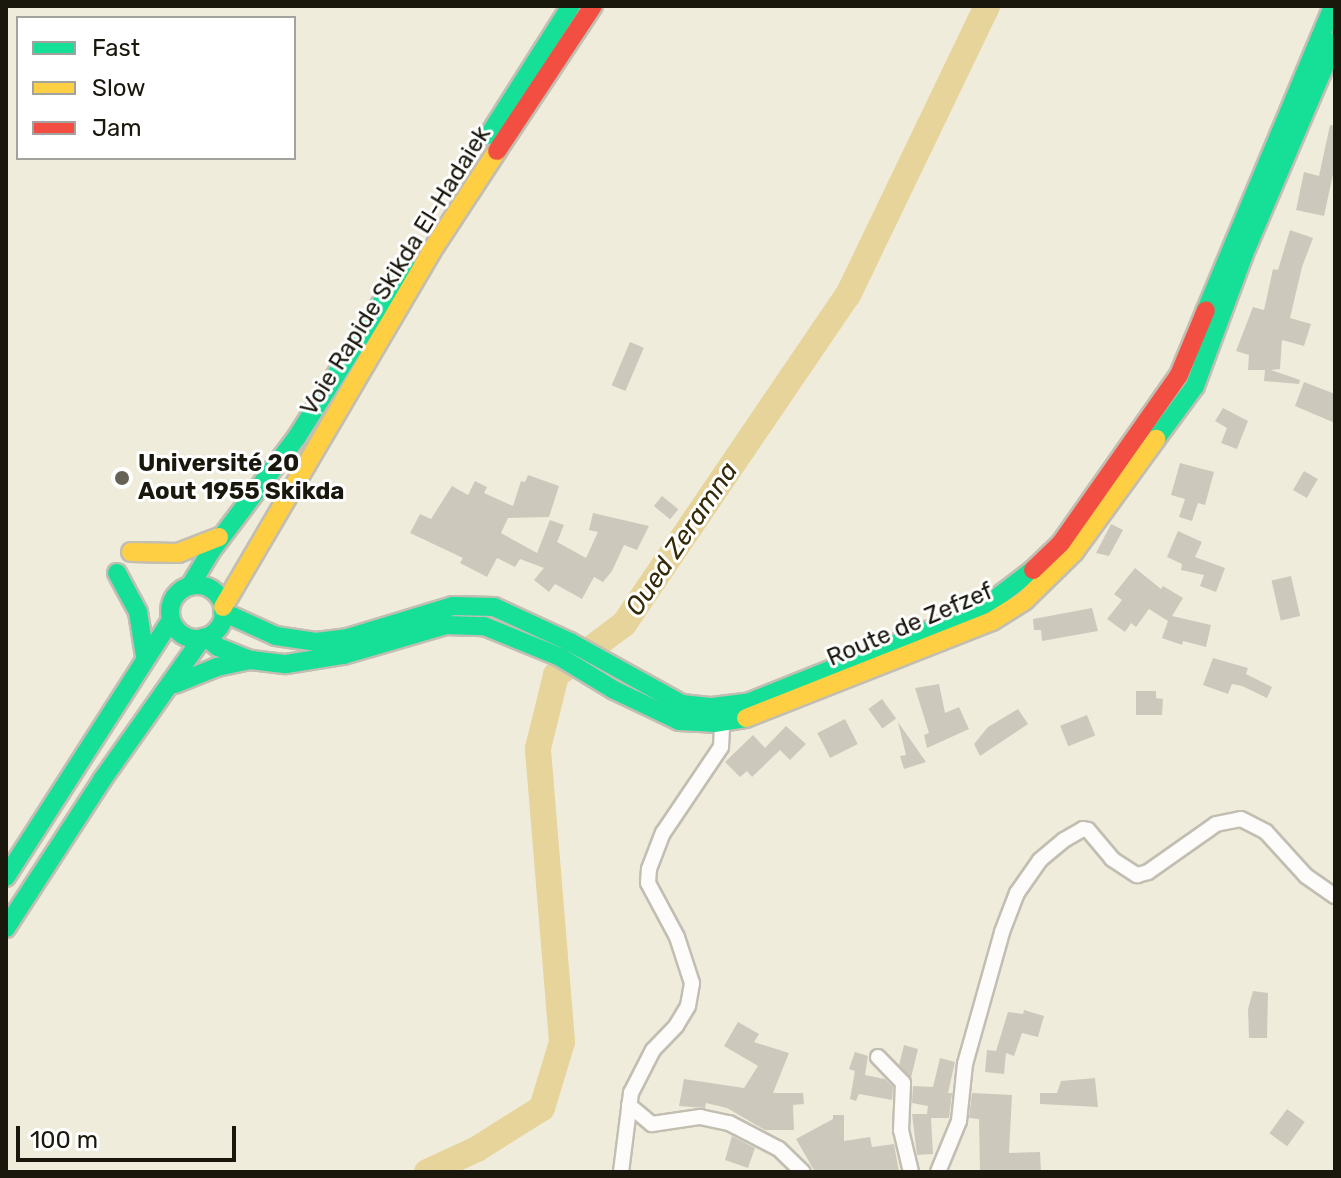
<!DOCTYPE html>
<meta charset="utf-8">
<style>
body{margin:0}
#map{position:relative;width:1341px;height:1178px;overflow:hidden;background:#f0ecdc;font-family:Rubik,sans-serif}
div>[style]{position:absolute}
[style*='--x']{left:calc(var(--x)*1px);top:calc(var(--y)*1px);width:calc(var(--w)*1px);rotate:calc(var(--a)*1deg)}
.river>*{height:26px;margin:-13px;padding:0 13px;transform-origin:13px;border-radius:13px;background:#e6d49a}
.building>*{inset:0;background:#ccc9bc;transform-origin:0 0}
.roads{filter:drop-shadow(2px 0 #c2beb2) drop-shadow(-2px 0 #c2beb2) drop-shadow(0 2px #c2beb2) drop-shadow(0 -2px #c2beb2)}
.street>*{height:14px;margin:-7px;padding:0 7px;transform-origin:7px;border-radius:7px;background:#fdfcfa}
.fast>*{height:18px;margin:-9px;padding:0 9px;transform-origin:9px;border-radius:9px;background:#16e098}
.fast>.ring{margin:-9px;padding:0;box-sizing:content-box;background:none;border:18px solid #16e098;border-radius:50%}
.slow>*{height:18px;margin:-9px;padding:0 9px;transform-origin:9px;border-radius:9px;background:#ffcf43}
.jam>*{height:18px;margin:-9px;padding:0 9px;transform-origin:9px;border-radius:9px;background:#f24e42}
.dots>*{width:22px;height:22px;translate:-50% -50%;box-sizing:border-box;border:4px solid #fff;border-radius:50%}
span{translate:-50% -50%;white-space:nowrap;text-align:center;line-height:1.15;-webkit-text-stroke:6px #fff;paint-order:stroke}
.street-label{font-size:24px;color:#1a170d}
.poi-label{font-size:24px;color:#1a170d;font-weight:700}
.left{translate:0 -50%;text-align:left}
.water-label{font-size:26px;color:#342a07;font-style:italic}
.frame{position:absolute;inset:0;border:8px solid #1a170d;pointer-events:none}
.legend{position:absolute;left:16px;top:16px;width:280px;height:144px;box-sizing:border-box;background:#fff;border:2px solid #a3a29e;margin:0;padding:10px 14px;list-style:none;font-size:24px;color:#1a170d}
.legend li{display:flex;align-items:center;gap:16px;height:40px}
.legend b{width:40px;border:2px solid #a3a29e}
.scale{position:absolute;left:16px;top:1126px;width:220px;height:36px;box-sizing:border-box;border:4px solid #1a170d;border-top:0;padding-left:10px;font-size:24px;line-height:28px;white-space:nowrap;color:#1a170d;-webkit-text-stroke:6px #fff;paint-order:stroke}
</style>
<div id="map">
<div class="river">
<div style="--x:427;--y:1172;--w:55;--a:-24.7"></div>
<div style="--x:477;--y:1149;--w:77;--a:-32.2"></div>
<div style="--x:542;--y:1108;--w:69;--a:-73.1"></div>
<div style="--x:562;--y:1042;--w:295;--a:-94.7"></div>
<div style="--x:538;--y:748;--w:75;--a:-76.1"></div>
<div style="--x:556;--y:675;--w:85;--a:-36.9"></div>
<div style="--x:624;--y:624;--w:398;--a:-55.8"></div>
<div style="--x:848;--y:295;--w:321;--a:-64.3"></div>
</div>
<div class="building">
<div style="clip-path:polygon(1330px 125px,1335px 126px,1335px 165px,1324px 216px,1296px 210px,1304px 172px,1319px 176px)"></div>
<div style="clip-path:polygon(1290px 230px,1313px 238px,1302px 267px,1290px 318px,1311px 324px,1304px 346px,1282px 340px,1280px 369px,1271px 370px,1300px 380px,1299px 384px,1264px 381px,1265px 370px,1248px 370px,1249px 355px,1236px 351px,1253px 307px,1264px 310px,1273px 269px,1278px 270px)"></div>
<div style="left:630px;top:342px;width:15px;height:47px;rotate:23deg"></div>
<div style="clip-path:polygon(1304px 382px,1335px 394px,1335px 423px,1295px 406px)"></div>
<div style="clip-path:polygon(1223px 408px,1248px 421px,1237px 449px,1221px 443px,1227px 428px,1215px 421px)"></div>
<div style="clip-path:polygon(1180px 463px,1214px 472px,1205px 505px,1198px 503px,1192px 521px,1179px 517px,1185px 499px,1171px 495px)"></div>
<div style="left:1304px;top:471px;width:16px;height:22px;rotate:30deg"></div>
<div style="clip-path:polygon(528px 475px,559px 486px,549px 517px,508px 518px,501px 533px,537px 553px,550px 520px,564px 525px,557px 542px,586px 558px,598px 532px,589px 530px,593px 513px,649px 526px,637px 550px,624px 545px,612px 571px,603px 582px,594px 577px,582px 599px,555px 584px,549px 592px,534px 580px,544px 568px,520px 559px,515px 567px,497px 558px,487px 577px,460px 563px,463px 558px,410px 533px,420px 514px,431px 519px,452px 486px,468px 495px,475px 481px,487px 487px,484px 493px,513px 506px,521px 481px,525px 482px)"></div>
<div style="left:662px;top:496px;width:21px;height:13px;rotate:39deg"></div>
<div style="clip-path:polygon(1111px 524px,1123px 530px,1109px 556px,1096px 553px)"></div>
<div style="clip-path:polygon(1178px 531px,1202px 542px,1195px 557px,1225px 568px,1216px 592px,1200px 586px,1204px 575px,1181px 570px,1182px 564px,1167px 557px)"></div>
<div style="clip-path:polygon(1135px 568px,1161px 589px,1163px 586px,1183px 598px,1172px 616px,1211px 625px,1206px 647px,1183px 641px,1182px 645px,1162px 638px,1168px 621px,1149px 609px,1136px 627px,1131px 623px,1125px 632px,1107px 619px,1122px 600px,1114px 594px)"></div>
<div style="left:1291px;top:576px;width:41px;height:20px;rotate:77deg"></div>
<div style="clip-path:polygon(1092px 608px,1098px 631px,1042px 641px,1041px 630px,1034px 630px,1033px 619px)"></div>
<div style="clip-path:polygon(1213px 658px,1248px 668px,1246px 674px,1272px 687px,1267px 698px,1242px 686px,1232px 684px,1228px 694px,1203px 685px)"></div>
<div style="clip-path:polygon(939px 684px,945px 713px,959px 707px,969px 729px,927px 748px,924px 735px,929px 733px,915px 688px)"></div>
<div style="clip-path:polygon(1136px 691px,1156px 691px,1156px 698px,1163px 699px,1162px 715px,1136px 715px)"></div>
<div style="left:882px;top:699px;width:24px;height:17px;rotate:54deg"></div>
<div style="clip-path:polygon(1018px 709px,1028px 724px,980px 756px,974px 744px,988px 727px)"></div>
<div style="left:1087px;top:715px;width:22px;height:29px;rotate:68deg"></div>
<div style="left:845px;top:719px;width:28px;height:31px;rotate:63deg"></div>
<div style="clip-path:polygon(898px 722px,926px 762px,904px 769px,900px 756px,906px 755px)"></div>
<div style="clip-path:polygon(786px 726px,806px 744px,790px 760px,780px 750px,752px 777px,747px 771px,740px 777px,725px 762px,753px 735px,765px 748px)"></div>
<div style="clip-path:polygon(1253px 991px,1268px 993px,1267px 1038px,1249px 1038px,1248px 1009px)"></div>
<div style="clip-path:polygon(1024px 1010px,1044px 1016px,1038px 1037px,1022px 1033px,1014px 1056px,1006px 1053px,1004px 1074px,985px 1072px,987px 1050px,996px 1051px,1008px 1012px,1023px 1014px)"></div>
<div style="clip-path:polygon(738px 1022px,759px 1034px,754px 1042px,789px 1053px,773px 1093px,803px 1093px,804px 1104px,793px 1105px,794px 1130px,765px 1130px,727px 1108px,706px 1103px,705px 1108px,679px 1106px,684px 1079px,744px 1088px,758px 1066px,724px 1046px)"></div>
<div style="clip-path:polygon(904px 1045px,918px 1049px,911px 1078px,899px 1065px)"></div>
<div style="clip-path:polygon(855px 1052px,868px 1056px,865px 1075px,885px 1079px,893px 1087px,892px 1100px,859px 1094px,856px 1101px,850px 1099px,855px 1071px,849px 1069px)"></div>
<div style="clip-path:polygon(940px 1058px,955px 1062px,948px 1093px,952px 1093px,949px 1118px,931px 1118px,933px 1154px,917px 1155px,912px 1114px,927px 1114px,928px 1106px,912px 1103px,913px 1086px,933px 1087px)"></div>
<div style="clip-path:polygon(1095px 1078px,1098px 1107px,1040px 1104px,1040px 1093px,1057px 1093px,1061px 1081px)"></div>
<div style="clip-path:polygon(972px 1093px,1012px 1095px,1009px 1153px,1040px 1152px,1041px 1172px,980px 1172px,979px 1119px,969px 1118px)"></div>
<div style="left:1287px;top:1109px;width:22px;height:30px;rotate:36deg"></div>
<div style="clip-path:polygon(833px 1115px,844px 1115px,844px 1141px,870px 1137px,872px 1147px,894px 1144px,899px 1172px,815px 1172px,796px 1139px,833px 1119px)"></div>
<div style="clip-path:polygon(732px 1136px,755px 1148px,748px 1168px,725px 1160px)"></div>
</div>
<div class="roads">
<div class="street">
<div style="--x:878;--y:1057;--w:36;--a:46"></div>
<div style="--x:903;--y:1083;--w:47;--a:92.4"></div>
<div style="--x:901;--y:1130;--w:43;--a:76.6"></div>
<div style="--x:629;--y:1105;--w:30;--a:40"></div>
<div style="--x:652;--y:1124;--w:49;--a:-8.3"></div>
<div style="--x:700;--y:1117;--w:30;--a:12"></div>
<div style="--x:729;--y:1123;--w:56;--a:27.5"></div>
<div style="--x:779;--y:1149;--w:33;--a:44"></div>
<div style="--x:621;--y:1172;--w:80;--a:-82.8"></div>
<div style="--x:631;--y:1093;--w:48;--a:-62.9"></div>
<div style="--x:653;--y:1050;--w:33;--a:-46"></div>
<div style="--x:676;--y:1026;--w:23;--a:-59"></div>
<div style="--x:688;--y:1006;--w:23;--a:-80"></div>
<div style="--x:692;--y:983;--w:48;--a:-108.1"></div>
<div style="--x:677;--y:937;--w:61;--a:-118.2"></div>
<div style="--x:648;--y:883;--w:14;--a:-86"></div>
<div style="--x:649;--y:869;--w:39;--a:-69"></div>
<div style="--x:663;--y:833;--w:104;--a:-56"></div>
<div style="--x:721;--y:747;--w:33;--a:-87"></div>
<div style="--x:938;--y:1172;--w:55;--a:-67.6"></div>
<div style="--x:959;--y:1121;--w:57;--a:-84"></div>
<div style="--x:965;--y:1064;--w:137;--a:-74.3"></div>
<div style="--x:1002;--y:932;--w:42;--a:-69"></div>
<div style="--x:1017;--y:893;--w:40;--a:-55.1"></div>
<div style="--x:1040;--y:860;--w:31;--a:-40"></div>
<div style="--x:1064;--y:840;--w:22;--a:-30"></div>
<div style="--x:1083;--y:829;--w:5;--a:11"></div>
<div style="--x:1088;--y:830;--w:38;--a:50"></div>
<div style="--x:1112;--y:859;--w:30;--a:33"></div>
<div style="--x:1137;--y:875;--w:11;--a:-15"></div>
<div style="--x:1148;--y:872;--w:83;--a:-35.2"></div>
<div style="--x:1216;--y:824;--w:25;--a:-11"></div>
<div style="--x:1241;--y:819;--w:28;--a:27"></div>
<div style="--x:1266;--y:832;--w:59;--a:47.7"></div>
<div style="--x:1306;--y:876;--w:35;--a:35"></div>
</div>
<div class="fast">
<div style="--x:489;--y:135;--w:153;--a:-57.6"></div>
<div style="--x:1206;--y:310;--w:329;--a:-67.3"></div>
<div style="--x:1156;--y:439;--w:66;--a:-53.7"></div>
<div style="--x:1195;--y:386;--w:141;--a:-69.6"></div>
<div style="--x:1244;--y:254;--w:231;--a:-66.8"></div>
<div style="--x:117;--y:573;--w:44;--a:61.7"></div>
<div style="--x:138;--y:612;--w:45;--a:81"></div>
<div class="ring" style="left:170px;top:585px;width:36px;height:36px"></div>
<div style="--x:190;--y:586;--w:41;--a:-59"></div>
<div style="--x:211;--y:551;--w:143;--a:-53"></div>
<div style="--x:297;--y:437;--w:204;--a:-57.8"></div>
<div style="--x:223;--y:612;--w:58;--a:24.4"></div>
<div style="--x:276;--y:636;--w:40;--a:8.5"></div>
<div style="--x:316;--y:642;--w:31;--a:-7"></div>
<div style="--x:347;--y:638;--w:111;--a:-16.8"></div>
<div style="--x:453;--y:606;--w:41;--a:1.4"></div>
<div style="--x:494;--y:607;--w:84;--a:24.7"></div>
<div style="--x:570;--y:642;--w:128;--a:29"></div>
<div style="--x:682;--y:704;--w:30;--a:6"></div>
<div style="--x:712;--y:707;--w:35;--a:-7"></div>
<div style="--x:747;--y:703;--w:253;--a:-21.8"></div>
<div style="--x:982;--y:609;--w:64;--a:-37.4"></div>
<div style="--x:206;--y:637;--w:16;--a:40"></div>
<div style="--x:218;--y:647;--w:35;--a:22"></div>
<div style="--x:251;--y:660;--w:35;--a:7"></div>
<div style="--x:286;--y:664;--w:58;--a:-9"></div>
<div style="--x:343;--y:655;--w:107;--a:-16.2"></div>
<div style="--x:446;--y:625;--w:38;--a:2"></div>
<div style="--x:484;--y:626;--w:82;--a:22.2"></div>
<div style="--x:560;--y:657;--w:63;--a:31.4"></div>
<div style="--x:614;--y:690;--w:72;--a:25.5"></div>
<div style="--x:679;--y:721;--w:35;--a:3"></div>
<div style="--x:714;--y:723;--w:32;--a:-9"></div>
<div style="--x:175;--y:684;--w:45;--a:-22"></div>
<div style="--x:217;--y:667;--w:35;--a:-12"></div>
<div style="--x:6;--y:877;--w:305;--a:-57.3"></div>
<div style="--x:6;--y:928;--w:176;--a:-57"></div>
<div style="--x:102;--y:780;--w:174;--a:-54.8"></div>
</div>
<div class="slow">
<div style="--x:131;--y:552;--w:47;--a:1.2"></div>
<div style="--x:178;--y:553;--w:44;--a:-21.3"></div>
<div style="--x:223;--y:607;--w:411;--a:-59.6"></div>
<div style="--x:431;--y:252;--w:121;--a:-56.8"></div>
<div style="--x:746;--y:718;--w:264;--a:-21.5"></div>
<div style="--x:992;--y:621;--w:39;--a:-32"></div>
<div style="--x:1025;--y:600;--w:69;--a:-44.4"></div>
<div style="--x:1074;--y:552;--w:140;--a:-54"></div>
</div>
<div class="jam">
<div style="--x:497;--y:151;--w:174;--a:-56.5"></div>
<div style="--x:1033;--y:570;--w:39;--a:-44"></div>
<div style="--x:1061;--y:543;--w:205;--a:-54.9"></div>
<div style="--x:1179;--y:375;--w:70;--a:-67.4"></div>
</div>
</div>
<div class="dots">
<div style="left:122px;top:478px;background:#656255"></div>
</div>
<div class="street-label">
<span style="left:396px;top:271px;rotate:-58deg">Voie Rapide Skikda El-Hadaiek</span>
<span style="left:910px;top:625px;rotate:-23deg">Route de Zefzef</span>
</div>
<div class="poi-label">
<span class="left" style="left:138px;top:478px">Université 20<br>Aout 1955 Skikda</span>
</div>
<div class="water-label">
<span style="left:682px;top:539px;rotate:-56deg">Oued Zeramna</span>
</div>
<div class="frame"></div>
<ul class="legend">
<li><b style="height:10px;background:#16e098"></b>Fast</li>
<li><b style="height:10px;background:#ffcf43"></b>Slow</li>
<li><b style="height:10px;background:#f24e42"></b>Jam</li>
</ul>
<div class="scale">100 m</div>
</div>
